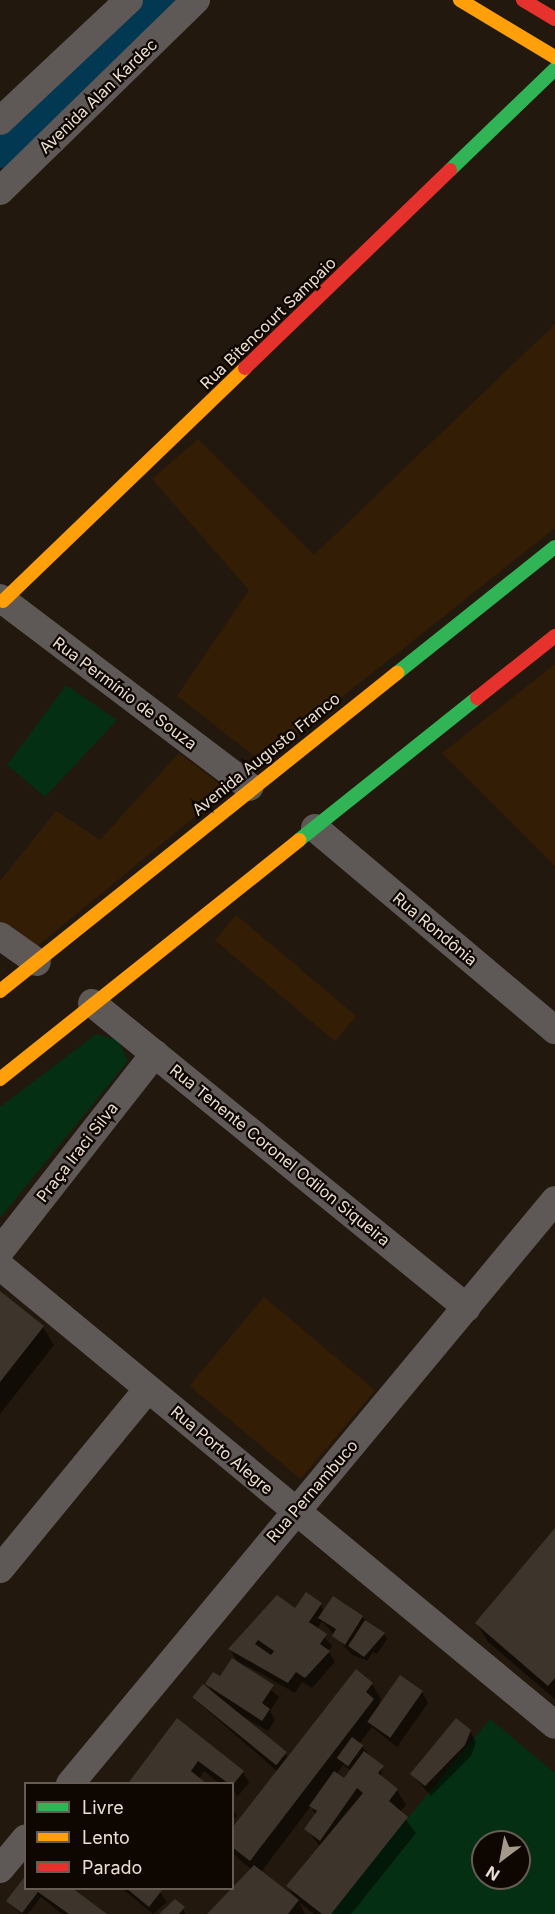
<!DOCTYPE html>
<meta charset="utf-8">
<style>
body{margin:0}
#map{position:relative;width:555px;height:1914px;overflow:hidden;background:#22180d;font-family:Inter,sans-serif}
div>[style]{position:absolute}
[style*='--x']{left:calc(var(--x)*1px);top:calc(var(--y)*1px);width:calc(var(--w)*1px);rotate:calc(var(--a)*1deg)}
.built>*{inset:0;background:#331e05;transform-origin:0 0}
.green>*{inset:0;background:#052f13}
.shadow>*{inset:0;background:#0007}
.canal>*{height:30px;margin:-15px;padding:0 15px;transform-origin:15px;border-radius:15px;background:#033853}
.building>*{inset:0;background:#3d352b;transform-origin:0 0}
.street>*{height:28px;margin:-14px;padding:0 14px;transform-origin:14px;border-radius:14px;background:#5e5957}
.fast>*{height:14px;margin:-7px;padding:0 7px;transform-origin:7px;border-radius:7px;background:#30b455}
.slow>*{height:14px;margin:-7px;padding:0 7px;transform-origin:7px;border-radius:7px;background:#ff9f0a}
.jam>*{height:14px;margin:-7px;padding:0 7px;transform-origin:7px;border-radius:7px;background:#e5322d}
span{translate:-50% -50%;white-space:nowrap;text-align:center;line-height:1.15;-webkit-text-stroke:4.5px #0d0601;paint-order:stroke}
.street-label{font-size:16px;color:#ebded1}
.legend{position:absolute;left:24px;top:1782px;width:210px;height:108px;box-sizing:border-box;background:#0d0601;border:2px solid #665c54;margin:0;padding:8px 10px;list-style:none;font-size:18px;color:#ebded1}
.legend li{display:flex;align-items:center;gap:12px;height:30px}
.legend b{width:30px;border:2px solid #665c54}
.north{position:absolute;left:471px;top:1830px;width:60px;height:60px;box-sizing:border-box;background:#0d0601;border:2px solid #665c54;border-radius:50%;rotate:212deg;font-size:16px;font-weight:700;line-height:24px;text-align:center;color:#ebded1}
.north::after{content:'';display:block;margin:auto;width:21px;height:27px;background:#a5998c;clip-path:polygon(50% 0,100% 100%,50% 72%,0 100%)}
</style>
<div id="map">
<div class="built">
<div style="clip-path:polygon(555px 324px,555px 528px,261px 761px,177px 696px,249px 590px,152px 479px,198px 439px,314px 555px)"></div>
<div style="clip-path:polygon(555px 664px,555px 866px,442px 753px)"></div>
<div style="clip-path:polygon(179px 753px,227px 790px,34px 949px,0 921px,0 881px,56px 811px,100px 840px)"></div>
<div style="left:236px;top:915px;width:157px;height:33px;rotate:40deg"></div>
<div style="left:264px;top:1297px;width:145px;height:116px;rotate:40deg"></div>
</div>
<div class="green">
<div style="clip-path:polygon(66px 685px,117px 720px,45px 797px,7px 765px)"></div>
<div style="clip-path:polygon(96px 1034px,118px 1040px,128px 1061px,0 1218px,0 1107px)"></div>
<div style="clip-path:polygon(evenodd,490px 1719px,555px 1773px,555px 1914px,328px 1914px,490px 1719px,483px 1842px,519px 1842px,519px 1878px,483px 1878px,483px 1842px)"></div>
</div>
<div class="shadow">
<div style="clip-path:polygon(0 1293px,43px 1327px,54px 1345px,0 1414px)"></div>
<div style="clip-path:polygon(555px 1531px,555px 1699px,488px 1642px,477px 1624px)"></div>
<div style="clip-path:polygon(evenodd,320px 1604px,324px 1611px,362px 1617px,384px 1634px,387px 1639px,377px 1654px,373px 1652px,367px 1661px,351px 1654px,322px 1621px,317px 1629px,332px 1646px,328px 1651px,335px 1662px,312px 1688px,302px 1682px,295px 1693px,242px 1663px,279px 1697px,270px 1711px,275px 1720px,268px 1731px,233px 1711px,289px 1758px,372px 1684px,381px 1699px,378px 1708px,422px 1692px,428px 1703px,397px 1747px,372px 1727px,359px 1744px,382px 1767px,381px 1778px,397px 1790px,406px 1805px,400px 1812px,416px 1833px,351px 1914px,314px 1914px,299px 1902px,305px 1914px,209px 1914px,252px 1870px,232px 1853px,232px 1831px,278px 1772px,193px 1698px,213px 1694px,207px 1684px,238px 1663px,230px 1649px,296px 1610px,320px 1604px,343px 1765px,352px 1771px,350px 1784px,336px 1775px,343px 1765px,320px 1604px,311px 1806px,316px 1815px,306px 1829px,320px 1846px,288px 1886px,296px 1900px,261px 1872px,311px 1806px)"></div>
<div style="clip-path:polygon(177px 1720px,243px 1772px,249px 1783px,237px 1797px,232px 1784px,220px 1784px,204px 1771px,199px 1779px,204px 1784px,131px 1784px)"></div>
<div style="clip-path:polygon(470px 1731px,476px 1742px,471px 1756px,431px 1796px,412px 1774px)"></div>
<div style="clip-path:polygon(232px 1809px,237px 1816px,232px 1820px)"></div>
<div style="clip-path:polygon(26px 1888px,69px 1888px,105px 1914px,62px 1914px,41px 1897px,28px 1914px,21px 1914px,8px 1901px)"></div>
<div style="clip-path:polygon(121px 1888px,157px 1888px,167px 1902px,153px 1914px)"></div>
<div style="clip-path:polygon(183px 1908px,185px 1914px,161px 1914px)"></div>
</div>
<div class="canal">
<div style="--x:0;--y:153;--w:221;--a:-43.7"></div>
</div>
<div class="building">
<div style="clip-path:polygon(0 1291px,44px 1326px,0 1382px)"></div>
<div style="clip-path:polygon(555px 1528px,555px 1678px,548px 1686px,475px 1623px)"></div>
<div style="clip-path:polygon(evenodd,306px 1592px,322px 1603px,309px 1622px,327px 1634px,320px 1644px,330px 1651px,305px 1678px,296px 1672px,288px 1683px,228px 1649px,277px 1595px,295px 1608px,306px 1592px,258px 1640px,274px 1651px,271px 1655px,255px 1644px,258px 1640px)"></div>
<div style="clip-path:polygon(333px 1596px,363px 1616px,345px 1645px,332px 1636px,336px 1629px,318px 1618px)"></div>
<div style="clip-path:polygon(365px 1620px,385px 1633px,364px 1657px,348px 1646px)"></div>
<div style="clip-path:polygon(232px 1658px,274px 1685px,262px 1703px,270px 1709px,262px 1721px,205px 1684px,213px 1672px,220px 1676px)"></div>
<div style="clip-path:polygon(356px 1669px,373px 1683px,366px 1692px,374px 1699px,250px 1861px,232px 1847px,232px 1828px)"></div>
<div style="left:400px;top:1675px;width:28px;height:57px;rotate:35deg"></div>
<div style="left:203px;top:1684px;width:108px;height:17px;rotate:39deg"></div>
<div style="clip-path:polygon(177px 1718px,244px 1771px,232px 1786px,198px 1761px,191px 1771px,207px 1784px,129px 1782px)"></div>
<div style="clip-path:polygon(456px 1718px,471px 1730px,465px 1745px,425px 1786px,410px 1774px)"></div>
<div style="left:352px;top:1737px;width:14px;height:26px;rotate:36deg"></div>
<div style="clip-path:polygon(364px 1751px,384px 1766px,378px 1773px,398px 1789px,389px 1801px,408px 1817px,331px 1914px,322px 1914px,286px 1886px,363px 1793px,357px 1788px,320px 1841px,304px 1829px,317px 1811px,309px 1806px,334px 1771px,344px 1778px)"></div>
<div style="clip-path:polygon(254px 1865px,299px 1900px,288px 1914px,207px 1914px)"></div>
<div style="clip-path:polygon(26px 1875px,26px 1888px,72px 1888px,107px 1914px,69px 1914px,38px 1892px,22px 1913px,6px 1901px)"></div>
<div style="clip-path:polygon(126px 1888px,160px 1888px,162px 1890px,149px 1907px)"></div>
<div style="clip-path:polygon(175px 1899px,185px 1907px,179px 1914px,159px 1914px)"></div>
</div>
<div class="street">
<div style="--x:0;--y:121;--w:177;--a:-43.2"></div>
<div style="--x:0;--y:191;--w:274;--a:-44.3"></div>
<div style="--x:0;--y:598;--w:313;--a:37.1"></div>
<div style="--x:315;--y:828;--w:314;--a:40.1"></div>
<div style="--x:0;--y:936;--w:45;--a:35.1"></div>
<div style="--x:92;--y:1003;--w:483;--a:39.1"></div>
<div style="--x:0;--y:1251;--w:251;--a:-51.9"></div>
<div style="--x:0;--y:1266;--w:720;--a:39.59"></div>
<div style="--x:0;--y:1569;--w:233;--a:-50.6"></div>
<div style="--x:70;--y:1784;--w:759;--a:-50.29"></div>
<div style="--x:0;--y:1869;--w:40;--a:-50"></div>
</div>
<div class="fast">
<div style="--x:450;--y:170;--w:146;--a:-43.9"></div>
<div style="--x:397;--y:673;--w:202;--a:-38.6"></div>
<div style="--x:299;--y:840;--w:228;--a:-38.6"></div>
</div>
<div class="slow">
<div style="--x:460;--y:0;--w:111;--a:31"></div>
<div style="--x:3;--y:601;--w:336;--a:-43.9"></div>
<div style="--x:0;--y:991;--w:509;--a:-38.69"></div>
<div style="--x:0;--y:1079;--w:383;--a:-38.6"></div>
</div>
<div class="jam">
<div style="--x:523;--y:0;--w:37;--a:31"></div>
<div style="--x:245;--y:368;--w:285;--a:-44"></div>
<div style="--x:477;--y:698;--w:100;--a:-38.5"></div>
</div>
<div class="street-label">
<span style="left:98px;top:96px;rotate:-44deg">Avenida Alan Kardec</span>
<span style="left:268px;top:323px;rotate:-44deg">Rua Bitencourt Sampaio</span>
<span style="left:125px;top:693px;rotate:37deg">Rua Permínio de Souza</span>
<span style="left:266px;top:754px;rotate:-39deg">Avenida Augusto Franco</span>
<span style="left:435px;top:929px;rotate:40deg">Rua Rondônia</span>
<span style="left:77px;top:1152px;rotate:-52deg">Praça Iraci Silva</span>
<span style="left:280px;top:1155px;rotate:39deg">Rua Tenente Coronel Odilon Siqueira</span>
<span style="left:222px;top:1450px;rotate:40deg">Rua Porto Alegre</span>
<span style="left:312px;top:1491px;rotate:-49deg">Rua Pernambuco</span>
</div>
<ul class="legend">
<li><b style="height:8px;background:#30b455"></b>Livre</li>
<li><b style="height:8px;background:#ff9f0a"></b>Lento</li>
<li><b style="height:8px;background:#e5322d"></b>Parado</li>
</ul>
<div class="north">N</div>
</div>
